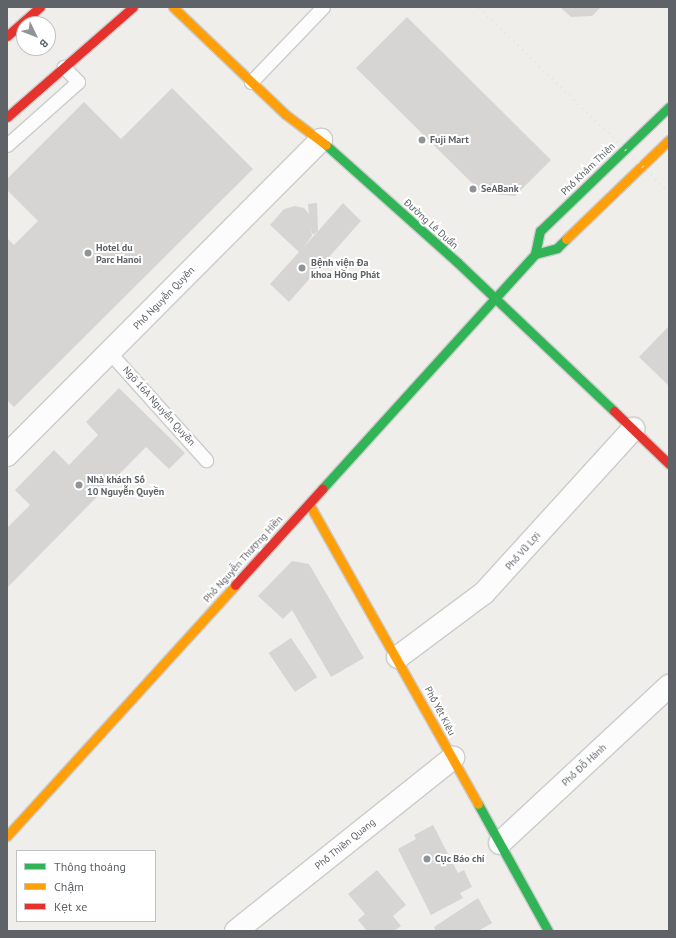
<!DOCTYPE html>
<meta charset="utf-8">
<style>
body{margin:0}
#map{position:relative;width:676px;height:938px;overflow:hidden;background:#efeeea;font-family:"PT Sans",sans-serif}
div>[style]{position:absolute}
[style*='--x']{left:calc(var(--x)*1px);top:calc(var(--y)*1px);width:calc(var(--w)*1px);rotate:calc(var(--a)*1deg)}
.building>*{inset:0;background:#d6d5d3;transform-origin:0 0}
.roads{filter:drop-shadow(1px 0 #cbcccc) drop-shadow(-1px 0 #cbcccc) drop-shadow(0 1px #cbcccc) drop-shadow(0 -1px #cbcccc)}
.lane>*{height:13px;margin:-6.5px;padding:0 6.5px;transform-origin:6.5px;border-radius:6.5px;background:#fdfcfc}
.street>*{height:22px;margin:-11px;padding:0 11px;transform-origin:11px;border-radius:11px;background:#fdfcfc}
.fast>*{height:9px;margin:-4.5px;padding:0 4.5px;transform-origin:4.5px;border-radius:4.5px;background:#30b455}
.slow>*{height:9px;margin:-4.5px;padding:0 4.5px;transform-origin:4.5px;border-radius:4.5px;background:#ff9f0a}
.jam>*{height:9px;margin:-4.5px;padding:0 4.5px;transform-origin:4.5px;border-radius:4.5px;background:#e5322d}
.rail>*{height:3px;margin-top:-1.5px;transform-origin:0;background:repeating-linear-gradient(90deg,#e4e4e4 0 1px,transparent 0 6px)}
.dots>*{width:11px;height:11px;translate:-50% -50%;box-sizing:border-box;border:2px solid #fff;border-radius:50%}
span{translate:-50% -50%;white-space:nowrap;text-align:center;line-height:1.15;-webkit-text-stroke:4px #fff;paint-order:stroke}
.poi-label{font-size:10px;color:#5f6368;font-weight:700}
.left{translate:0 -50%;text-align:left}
.street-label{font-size:10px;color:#5f6368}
.frame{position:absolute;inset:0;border:8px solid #5f6368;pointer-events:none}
.legend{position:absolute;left:16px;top:850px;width:140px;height:72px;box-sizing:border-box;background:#fff;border:1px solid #bfc1c3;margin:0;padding:5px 7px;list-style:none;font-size:12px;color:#5f6368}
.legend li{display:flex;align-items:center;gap:8px;height:20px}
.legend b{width:20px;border:1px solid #bfc1c3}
.north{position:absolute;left:16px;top:16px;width:40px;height:40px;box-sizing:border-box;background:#fff;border:1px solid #bfc1c3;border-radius:50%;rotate:133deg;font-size:11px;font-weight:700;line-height:16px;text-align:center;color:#5f6368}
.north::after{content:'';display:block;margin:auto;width:14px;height:18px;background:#919496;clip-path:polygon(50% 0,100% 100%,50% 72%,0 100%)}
</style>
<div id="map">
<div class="building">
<div style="clip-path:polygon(560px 7px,601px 7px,592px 16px,571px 17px)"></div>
<div style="clip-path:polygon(407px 17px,551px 160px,515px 196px,482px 193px,356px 68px)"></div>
<div style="clip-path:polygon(172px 88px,253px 169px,14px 407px,7px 400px,7px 238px,14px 245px,38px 221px,7px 190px,7px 179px,84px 102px,121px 139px)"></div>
<div style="clip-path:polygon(317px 203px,318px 231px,313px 235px,311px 230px,312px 236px,303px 248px,343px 203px,361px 221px,289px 302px,270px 284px,299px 252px,270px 225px,284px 209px,295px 206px,304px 208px,309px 214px,308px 204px)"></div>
<div style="clip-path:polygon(669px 326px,669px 386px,639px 357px)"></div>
<div style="clip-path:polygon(119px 388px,185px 453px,169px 469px,146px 447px,7px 588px,7px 528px,30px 505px,15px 490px,54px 450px,69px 465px,98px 435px,86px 422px)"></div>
<div style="clip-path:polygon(292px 561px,309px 564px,364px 658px,331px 677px,292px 610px,283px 619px,258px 596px)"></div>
<div style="left:291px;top:638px;width:47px;height:27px;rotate:56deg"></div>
<div style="clip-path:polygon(433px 825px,458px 873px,464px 870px,472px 887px,460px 893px,463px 898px,431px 915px,398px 849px,416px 839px,414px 835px)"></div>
<div style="clip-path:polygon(377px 870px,406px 905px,393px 916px,401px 926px,394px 931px,367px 931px,358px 920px,365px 914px,348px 894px)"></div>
<div style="clip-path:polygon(478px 898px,492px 923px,478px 931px,436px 931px,434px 927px)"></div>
</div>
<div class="roads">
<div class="lane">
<div style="--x:251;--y:82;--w:104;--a:-46.2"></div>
<div style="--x:7;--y:145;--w:95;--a:-41.6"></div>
<div style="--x:78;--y:82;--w:21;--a:-133"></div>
<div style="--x:110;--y:353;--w:144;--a:48.1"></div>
</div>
<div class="street">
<div style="--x:7;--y:455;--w:445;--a:-45.1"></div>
<div style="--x:398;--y:657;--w:107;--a:-36.7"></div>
<div style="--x:484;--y:593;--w:222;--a:-47.7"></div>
<div style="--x:500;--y:843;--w:231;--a:-42.9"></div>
<div style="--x:236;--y:931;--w:278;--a:-38.6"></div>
</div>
<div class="fast">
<div style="--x:326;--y:145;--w:177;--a:41.8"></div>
<div style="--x:458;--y:263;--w:215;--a:43.5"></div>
<div style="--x:535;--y:254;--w:24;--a:-78"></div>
<div style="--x:540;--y:231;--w:179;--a:-43.9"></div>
<div style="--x:322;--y:489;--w:317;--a:-47.8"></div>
<div style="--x:535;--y:254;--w:23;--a:-15"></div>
<div style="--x:557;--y:248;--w:13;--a:-45"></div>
<div style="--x:478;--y:804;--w:145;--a:61.1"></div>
</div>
<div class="slow">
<div style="--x:173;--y:7;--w:155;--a:43.7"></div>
<div style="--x:285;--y:114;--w:51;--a:37.1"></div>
<div style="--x:566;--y:239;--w:143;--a:-43.9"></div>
<div style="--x:309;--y:504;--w:344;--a:60.6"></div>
<div style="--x:7;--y:836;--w:339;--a:-47.7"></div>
</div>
<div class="jam">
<div style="--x:7;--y:36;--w:44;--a:-41.3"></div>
<div style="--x:7;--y:117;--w:167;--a:-41.1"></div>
<div style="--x:614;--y:411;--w:76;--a:43.9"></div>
<div style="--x:235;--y:585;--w:130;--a:-47.8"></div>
</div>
</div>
<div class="rail">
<div style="--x:479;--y:7;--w:265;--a:44.2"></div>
</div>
<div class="dots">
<div style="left:422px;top:140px;background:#919496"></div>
<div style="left:473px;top:189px;background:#919496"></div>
<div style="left:88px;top:253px;background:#919496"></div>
<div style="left:302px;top:268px;background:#919496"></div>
<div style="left:79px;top:485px;background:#919496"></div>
<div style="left:427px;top:859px;background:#919496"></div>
</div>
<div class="poi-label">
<span class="left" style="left:430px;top:140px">Fuji Mart</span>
<span class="left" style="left:481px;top:189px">SeABank</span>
<span class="left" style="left:96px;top:253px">Hotel du<br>Parc Hanoi</span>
<span class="left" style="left:311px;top:268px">Bệnh viện Đa<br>khoa Hồng Phát</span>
<span class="left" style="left:87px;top:485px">Nhà khách Số<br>10 Nguyễn Quyền</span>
<span class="left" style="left:435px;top:859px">Cục Báo chí</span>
</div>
<div class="street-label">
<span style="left:588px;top:169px;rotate:-44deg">Phố Khâm Thiên</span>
<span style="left:431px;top:224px;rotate:42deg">Đường Lê Duẩn</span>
<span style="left:164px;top:298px;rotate:-46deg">Phố Nguyễn Quyền</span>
<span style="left:159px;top:406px;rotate:48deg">Ngõ 16A Nguyễn Quyền</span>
<span style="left:523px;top:551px;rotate:-48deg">Phố Vũ Lợi</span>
<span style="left:243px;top:559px;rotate:-48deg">Phố Nguyễn Thượng Hiền</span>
<span style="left:440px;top:711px;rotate:62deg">Phố Yết Kiêu</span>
<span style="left:584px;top:765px;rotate:-43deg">Phố Đỗ Hành</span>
<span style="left:345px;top:844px;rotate:-39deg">Phố Thiền Quang</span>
</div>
<div class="frame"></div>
<ul class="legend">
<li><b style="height:5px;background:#30b455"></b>Thông thoáng</li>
<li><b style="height:5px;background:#ff9f0a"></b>Chậm</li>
<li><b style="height:5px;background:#e5322d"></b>Kẹt xe</li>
</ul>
<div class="north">B</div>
</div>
